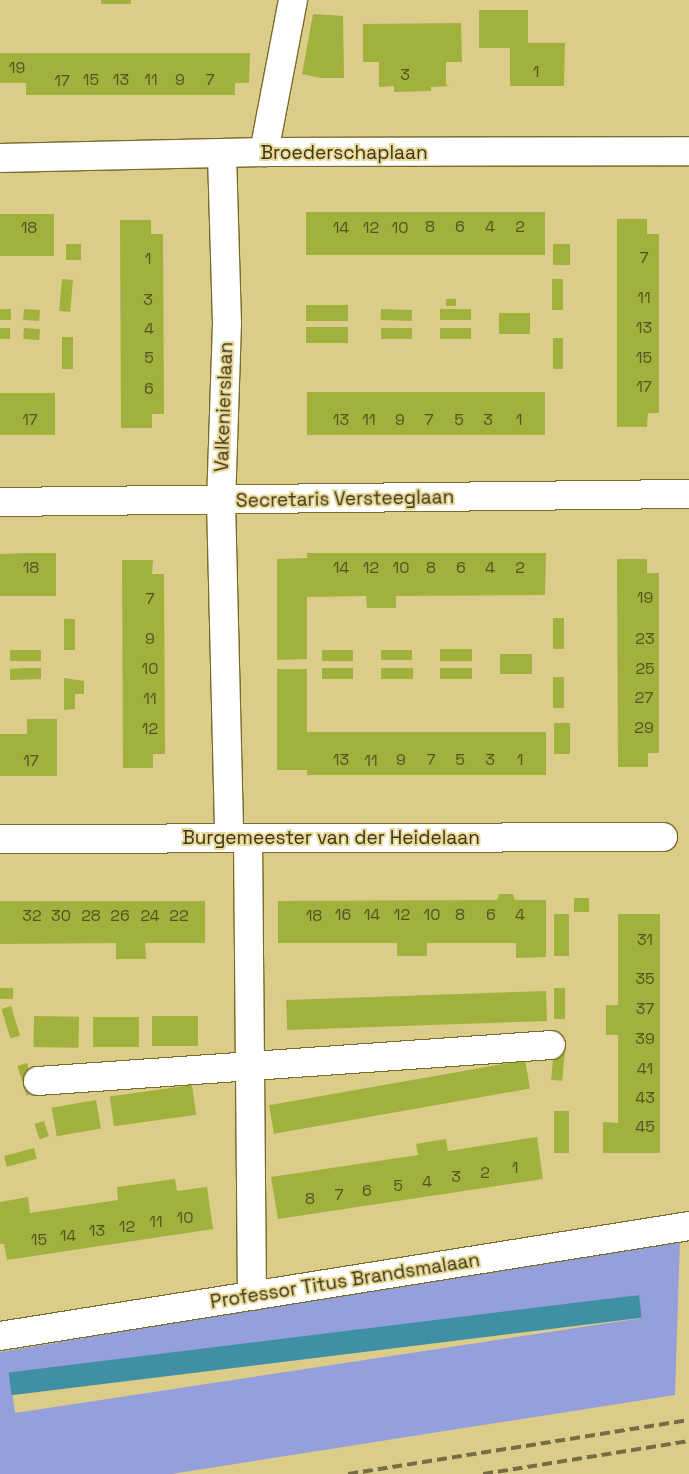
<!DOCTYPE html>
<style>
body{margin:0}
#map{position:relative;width:689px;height:1474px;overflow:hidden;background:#dbcc8a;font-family:"Space Grotesk",sans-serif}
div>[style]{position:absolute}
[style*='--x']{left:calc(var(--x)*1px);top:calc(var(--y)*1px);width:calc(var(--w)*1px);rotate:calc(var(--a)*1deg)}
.green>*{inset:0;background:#959fdb}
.water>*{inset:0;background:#3f90a4;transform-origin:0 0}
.building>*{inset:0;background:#a1b13e;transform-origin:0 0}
.roads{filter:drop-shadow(1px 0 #796b2a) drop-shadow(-1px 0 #796b2a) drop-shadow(0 1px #796b2a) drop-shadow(0 -1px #796b2a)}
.minor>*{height:28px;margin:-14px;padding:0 14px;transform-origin:14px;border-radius:14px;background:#fff}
.rail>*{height:4px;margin-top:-2px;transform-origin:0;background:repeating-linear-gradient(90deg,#766d44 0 10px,transparent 0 15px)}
span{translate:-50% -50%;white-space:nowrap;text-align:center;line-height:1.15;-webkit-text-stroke:4px #e8d997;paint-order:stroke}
.number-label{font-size:16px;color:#545423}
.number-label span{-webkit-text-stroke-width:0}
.street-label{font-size:19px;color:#3b351a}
</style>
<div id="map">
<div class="green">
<div style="clip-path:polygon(evenodd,680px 1239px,675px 1395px,171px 1474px,0 1474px,0 1352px,680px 1239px,638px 1295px,642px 1318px,15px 1413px,12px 1391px,638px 1295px)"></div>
</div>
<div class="water">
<div style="left:639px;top:1295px;width:23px;height:635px;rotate:83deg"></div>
</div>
<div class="building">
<div style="left:101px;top:0;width:30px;height:4px"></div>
<div style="clip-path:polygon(479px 10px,528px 10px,528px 43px,565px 43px,564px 86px,510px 86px,510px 48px,479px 48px)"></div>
<div style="clip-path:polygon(313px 14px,343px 16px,344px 78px,321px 78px,302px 74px)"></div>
<div style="clip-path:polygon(461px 23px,462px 62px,446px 62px,446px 85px,450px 86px,431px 87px,431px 91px,394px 92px,394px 86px,379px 87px,379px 62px,363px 62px,363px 24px)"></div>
<div style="clip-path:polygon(0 53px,250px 53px,249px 83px,235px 83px,235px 95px,26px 95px,26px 83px,0 83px)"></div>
<div style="left:545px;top:212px;width:43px;height:239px;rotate:90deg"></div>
<div style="left:0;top:214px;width:54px;height:42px"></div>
<div style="clip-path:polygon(617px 219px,647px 219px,647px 234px,659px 234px,659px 413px,648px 413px,647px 427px,617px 427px)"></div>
<div style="clip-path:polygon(120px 220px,151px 220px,151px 234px,163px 234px,164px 414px,152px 414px,152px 428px,121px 428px)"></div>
<div style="left:81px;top:244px;width:16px;height:15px;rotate:90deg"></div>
<div style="left:553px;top:244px;width:17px;height:21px"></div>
<div style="left:62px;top:279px;width:11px;height:32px;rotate:5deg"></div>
<div style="left:552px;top:279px;width:11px;height:31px"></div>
<div style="left:446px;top:299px;width:10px;height:7px"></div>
<div style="left:306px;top:305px;width:42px;height:16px"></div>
<div style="left:0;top:309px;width:11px;height:11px"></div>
<div style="left:24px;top:309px;width:16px;height:11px;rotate:4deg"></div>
<div style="left:381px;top:309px;width:31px;height:11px;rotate:2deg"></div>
<div style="left:440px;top:309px;width:31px;height:11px"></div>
<div style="left:499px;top:313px;width:31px;height:21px"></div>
<div style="left:306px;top:327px;width:42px;height:16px"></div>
<div style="left:0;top:328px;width:10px;height:11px"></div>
<div style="left:24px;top:328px;width:16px;height:11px;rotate:4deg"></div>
<div style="left:381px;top:328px;width:31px;height:11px"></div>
<div style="left:440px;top:328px;width:31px;height:11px"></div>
<div style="left:62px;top:337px;width:11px;height:32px"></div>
<div style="left:553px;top:338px;width:10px;height:31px"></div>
<div style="left:307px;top:392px;width:238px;height:43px"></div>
<div style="left:0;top:393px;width:55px;height:42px"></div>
<div style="clip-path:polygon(26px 553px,56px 553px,56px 596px,0 596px,0 554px)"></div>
<div style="clip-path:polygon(307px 553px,546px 553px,545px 595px,396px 596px,396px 608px,367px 608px,366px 596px,307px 597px,307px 659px,277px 660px,277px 559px,307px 558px)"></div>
<div style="clip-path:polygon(617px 559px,647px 559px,647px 573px,659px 573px,659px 753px,648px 753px,648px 767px,618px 767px)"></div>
<div style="clip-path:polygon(122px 560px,153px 560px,152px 574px,164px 574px,165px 754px,153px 754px,153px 768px,123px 768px)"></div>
<div style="left:553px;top:618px;width:11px;height:31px"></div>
<div style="left:64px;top:619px;width:11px;height:31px"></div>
<div style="left:440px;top:649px;width:32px;height:12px"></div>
<div style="left:10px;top:650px;width:31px;height:11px"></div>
<div style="left:322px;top:650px;width:31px;height:11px"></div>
<div style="left:381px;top:650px;width:31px;height:10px"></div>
<div style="left:500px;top:654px;width:32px;height:20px"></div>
<div style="clip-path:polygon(26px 668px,41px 668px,41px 679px,10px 680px,10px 669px)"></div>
<div style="left:322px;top:668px;width:31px;height:11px"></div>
<div style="left:381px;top:668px;width:32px;height:11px"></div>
<div style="left:440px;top:668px;width:32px;height:11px"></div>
<div style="clip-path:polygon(277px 669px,307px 669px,307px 732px,546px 732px,546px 775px,307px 775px,307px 770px,277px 770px)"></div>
<div style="left:553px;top:677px;width:11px;height:31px"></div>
<div style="clip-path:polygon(64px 678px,84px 681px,84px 694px,75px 694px,75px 709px,64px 710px)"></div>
<div style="clip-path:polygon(27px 719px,57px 719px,57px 776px,0 776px,0 734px,27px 734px)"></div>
<div style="left:570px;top:723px;width:31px;height:16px;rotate:90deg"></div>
<div style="clip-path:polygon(499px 894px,513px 894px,515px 900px,546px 900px,546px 957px,516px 958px,516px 943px,427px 943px,427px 956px,397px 956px,397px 943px,278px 943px,278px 901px,497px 900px)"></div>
<div style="left:574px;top:898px;width:15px;height:14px"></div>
<div style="clip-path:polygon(0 901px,205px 901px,205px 943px,145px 943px,146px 959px,116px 959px,116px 943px,0 944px)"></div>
<div style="left:569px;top:914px;width:42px;height:15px;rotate:90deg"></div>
<div style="clip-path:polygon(618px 914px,660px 914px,660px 1153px,603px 1153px,603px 1122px,618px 1123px,618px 1035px,606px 1035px,606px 1005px,618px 1005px)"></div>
<div style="left:0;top:988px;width:13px;height:11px"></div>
<div style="left:554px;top:988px;width:11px;height:31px"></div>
<div style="left:546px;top:991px;width:30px;height:260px;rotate:88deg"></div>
<div style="left:11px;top:1006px;width:31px;height:10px;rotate:73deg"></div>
<div style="left:34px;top:1016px;width:45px;height:31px;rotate:1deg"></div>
<div style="left:152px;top:1016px;width:46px;height:30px"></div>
<div style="left:93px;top:1017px;width:46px;height:30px"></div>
<div style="left:554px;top:1048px;width:11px;height:32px;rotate:5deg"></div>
<div style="left:525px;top:1060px;width:29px;height:260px;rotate:80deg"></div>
<div style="left:27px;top:1063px;width:31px;height:10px;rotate:73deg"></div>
<div style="left:192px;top:1085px;width:30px;height:83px;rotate:82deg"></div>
<div style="left:96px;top:1100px;width:29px;height:45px;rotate:80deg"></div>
<div style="left:554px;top:1111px;width:15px;height:42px"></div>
<div style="left:44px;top:1121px;width:16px;height:10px;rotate:72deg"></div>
<div style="clip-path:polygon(537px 1137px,543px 1179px,278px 1219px,271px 1177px,418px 1155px,416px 1144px,446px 1139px,448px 1151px)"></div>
<div style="left:34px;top:1148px;width:11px;height:31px;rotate:75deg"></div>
<div style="clip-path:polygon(175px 1179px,177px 1191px,207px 1187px,213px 1229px,7px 1260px,4px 1244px,0 1244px,0 1202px,28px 1197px,30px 1213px,118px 1200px,117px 1187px)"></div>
</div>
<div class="roads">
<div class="minor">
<div style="--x:264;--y:152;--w:155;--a:-79.2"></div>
<div style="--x:222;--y:155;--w:168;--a:88.3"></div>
<div style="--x:227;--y:323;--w:178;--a:91.9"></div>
<div style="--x:221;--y:501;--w:337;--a:88.6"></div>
<div style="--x:0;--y:158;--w:264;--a:-1.3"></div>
<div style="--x:264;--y:152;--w:425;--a:-0.1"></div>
<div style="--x:0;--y:502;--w:689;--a:-0.67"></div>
<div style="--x:248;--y:838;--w:458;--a:89.5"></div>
<div style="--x:0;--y:839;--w:663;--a:-0.17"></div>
<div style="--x:38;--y:1081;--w:514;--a:-4.01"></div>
<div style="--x:0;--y:1336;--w:698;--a:-9.07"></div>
</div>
</div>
<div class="rail">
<div style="--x:348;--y:1474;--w:345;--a:-9"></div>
<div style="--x:483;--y:1474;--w:209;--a:-9.1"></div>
</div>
<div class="number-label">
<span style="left:17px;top:68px">19</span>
<span style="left:536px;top:72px">1</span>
<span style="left:405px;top:75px">3</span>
<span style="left:91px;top:80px">15</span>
<span style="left:121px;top:80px">13</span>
<span style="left:151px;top:80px">11</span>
<span style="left:180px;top:80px">9</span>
<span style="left:210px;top:80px">7</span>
<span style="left:62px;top:81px">17</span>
<span style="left:430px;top:227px">8</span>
<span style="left:460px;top:227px">6</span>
<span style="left:490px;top:227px">4</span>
<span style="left:520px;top:227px">2</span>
<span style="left:29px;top:228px">18</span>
<span style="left:341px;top:228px">14</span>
<span style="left:371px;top:228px">12</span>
<span style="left:400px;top:228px">10</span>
<span style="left:644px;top:258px">7</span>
<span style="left:148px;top:259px">1</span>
<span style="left:644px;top:298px">11</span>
<span style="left:148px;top:300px">3</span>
<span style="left:644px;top:328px">13</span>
<span style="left:149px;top:329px">4</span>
<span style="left:149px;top:358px">5</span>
<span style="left:644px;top:358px">15</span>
<span style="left:644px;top:387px">17</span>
<span style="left:149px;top:389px">6</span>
<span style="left:30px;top:420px">17</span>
<span style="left:341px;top:420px">13</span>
<span style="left:369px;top:420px">11</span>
<span style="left:400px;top:420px">9</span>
<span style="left:429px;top:420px">7</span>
<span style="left:459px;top:420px">5</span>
<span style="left:488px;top:420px">3</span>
<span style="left:519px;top:420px">1</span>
<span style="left:31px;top:568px">18</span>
<span style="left:341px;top:568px">14</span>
<span style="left:371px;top:568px">12</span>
<span style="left:401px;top:568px">10</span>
<span style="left:431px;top:568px">8</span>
<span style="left:461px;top:568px">6</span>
<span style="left:490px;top:568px">4</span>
<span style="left:520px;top:568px">2</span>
<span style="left:645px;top:598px">19</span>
<span style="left:150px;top:599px">7</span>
<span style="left:150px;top:639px">9</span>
<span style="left:645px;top:639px">23</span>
<span style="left:150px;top:669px">10</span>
<span style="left:645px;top:669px">25</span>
<span style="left:644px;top:698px">27</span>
<span style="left:150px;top:699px">11</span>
<span style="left:644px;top:728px">29</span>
<span style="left:150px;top:729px">12</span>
<span style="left:341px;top:760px">13</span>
<span style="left:401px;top:760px">9</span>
<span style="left:431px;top:760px">7</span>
<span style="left:460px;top:760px">5</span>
<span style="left:490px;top:760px">3</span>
<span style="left:520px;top:760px">1</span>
<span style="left:31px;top:761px">17</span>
<span style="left:371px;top:761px">11</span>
<span style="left:343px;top:915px">16</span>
<span style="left:372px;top:915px">14</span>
<span style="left:402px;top:915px">12</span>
<span style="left:432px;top:915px">10</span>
<span style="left:460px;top:915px">8</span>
<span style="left:491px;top:915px">6</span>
<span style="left:520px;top:915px">4</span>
<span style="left:32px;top:916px">32</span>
<span style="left:61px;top:916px">30</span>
<span style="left:91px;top:916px">28</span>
<span style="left:120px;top:916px">26</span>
<span style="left:150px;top:916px">24</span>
<span style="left:179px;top:916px">22</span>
<span style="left:314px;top:916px">18</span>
<span style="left:645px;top:940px">31</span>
<span style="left:645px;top:979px">35</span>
<span style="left:645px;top:1009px">37</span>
<span style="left:645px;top:1039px">39</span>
<span style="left:645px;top:1069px">41</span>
<span style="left:645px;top:1098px">43</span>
<span style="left:645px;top:1127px">45</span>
<span style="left:515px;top:1168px">1</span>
<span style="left:485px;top:1173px">2</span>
<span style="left:456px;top:1177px">3</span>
<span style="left:427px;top:1182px">4</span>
<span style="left:398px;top:1186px">5</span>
<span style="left:367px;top:1191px">6</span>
<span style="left:339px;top:1195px">7</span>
<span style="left:310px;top:1199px">8</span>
<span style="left:185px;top:1218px">10</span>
<span style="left:156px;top:1222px">11</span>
<span style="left:127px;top:1227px">12</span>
<span style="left:97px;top:1231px">13</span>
<span style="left:68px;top:1236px">14</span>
<span style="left:39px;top:1240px">15</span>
</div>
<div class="street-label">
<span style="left:344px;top:153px">Broederschaplaan</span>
<span style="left:224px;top:407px;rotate:-88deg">Valkenierslaan</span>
<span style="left:345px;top:499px;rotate:-1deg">Secretaris Versteeglaan</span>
<span style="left:331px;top:838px">Burgemeester van der Heidelaan</span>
<span style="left:345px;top:1281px;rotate:-9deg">Professor Titus Brandsmalaan</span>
</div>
</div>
